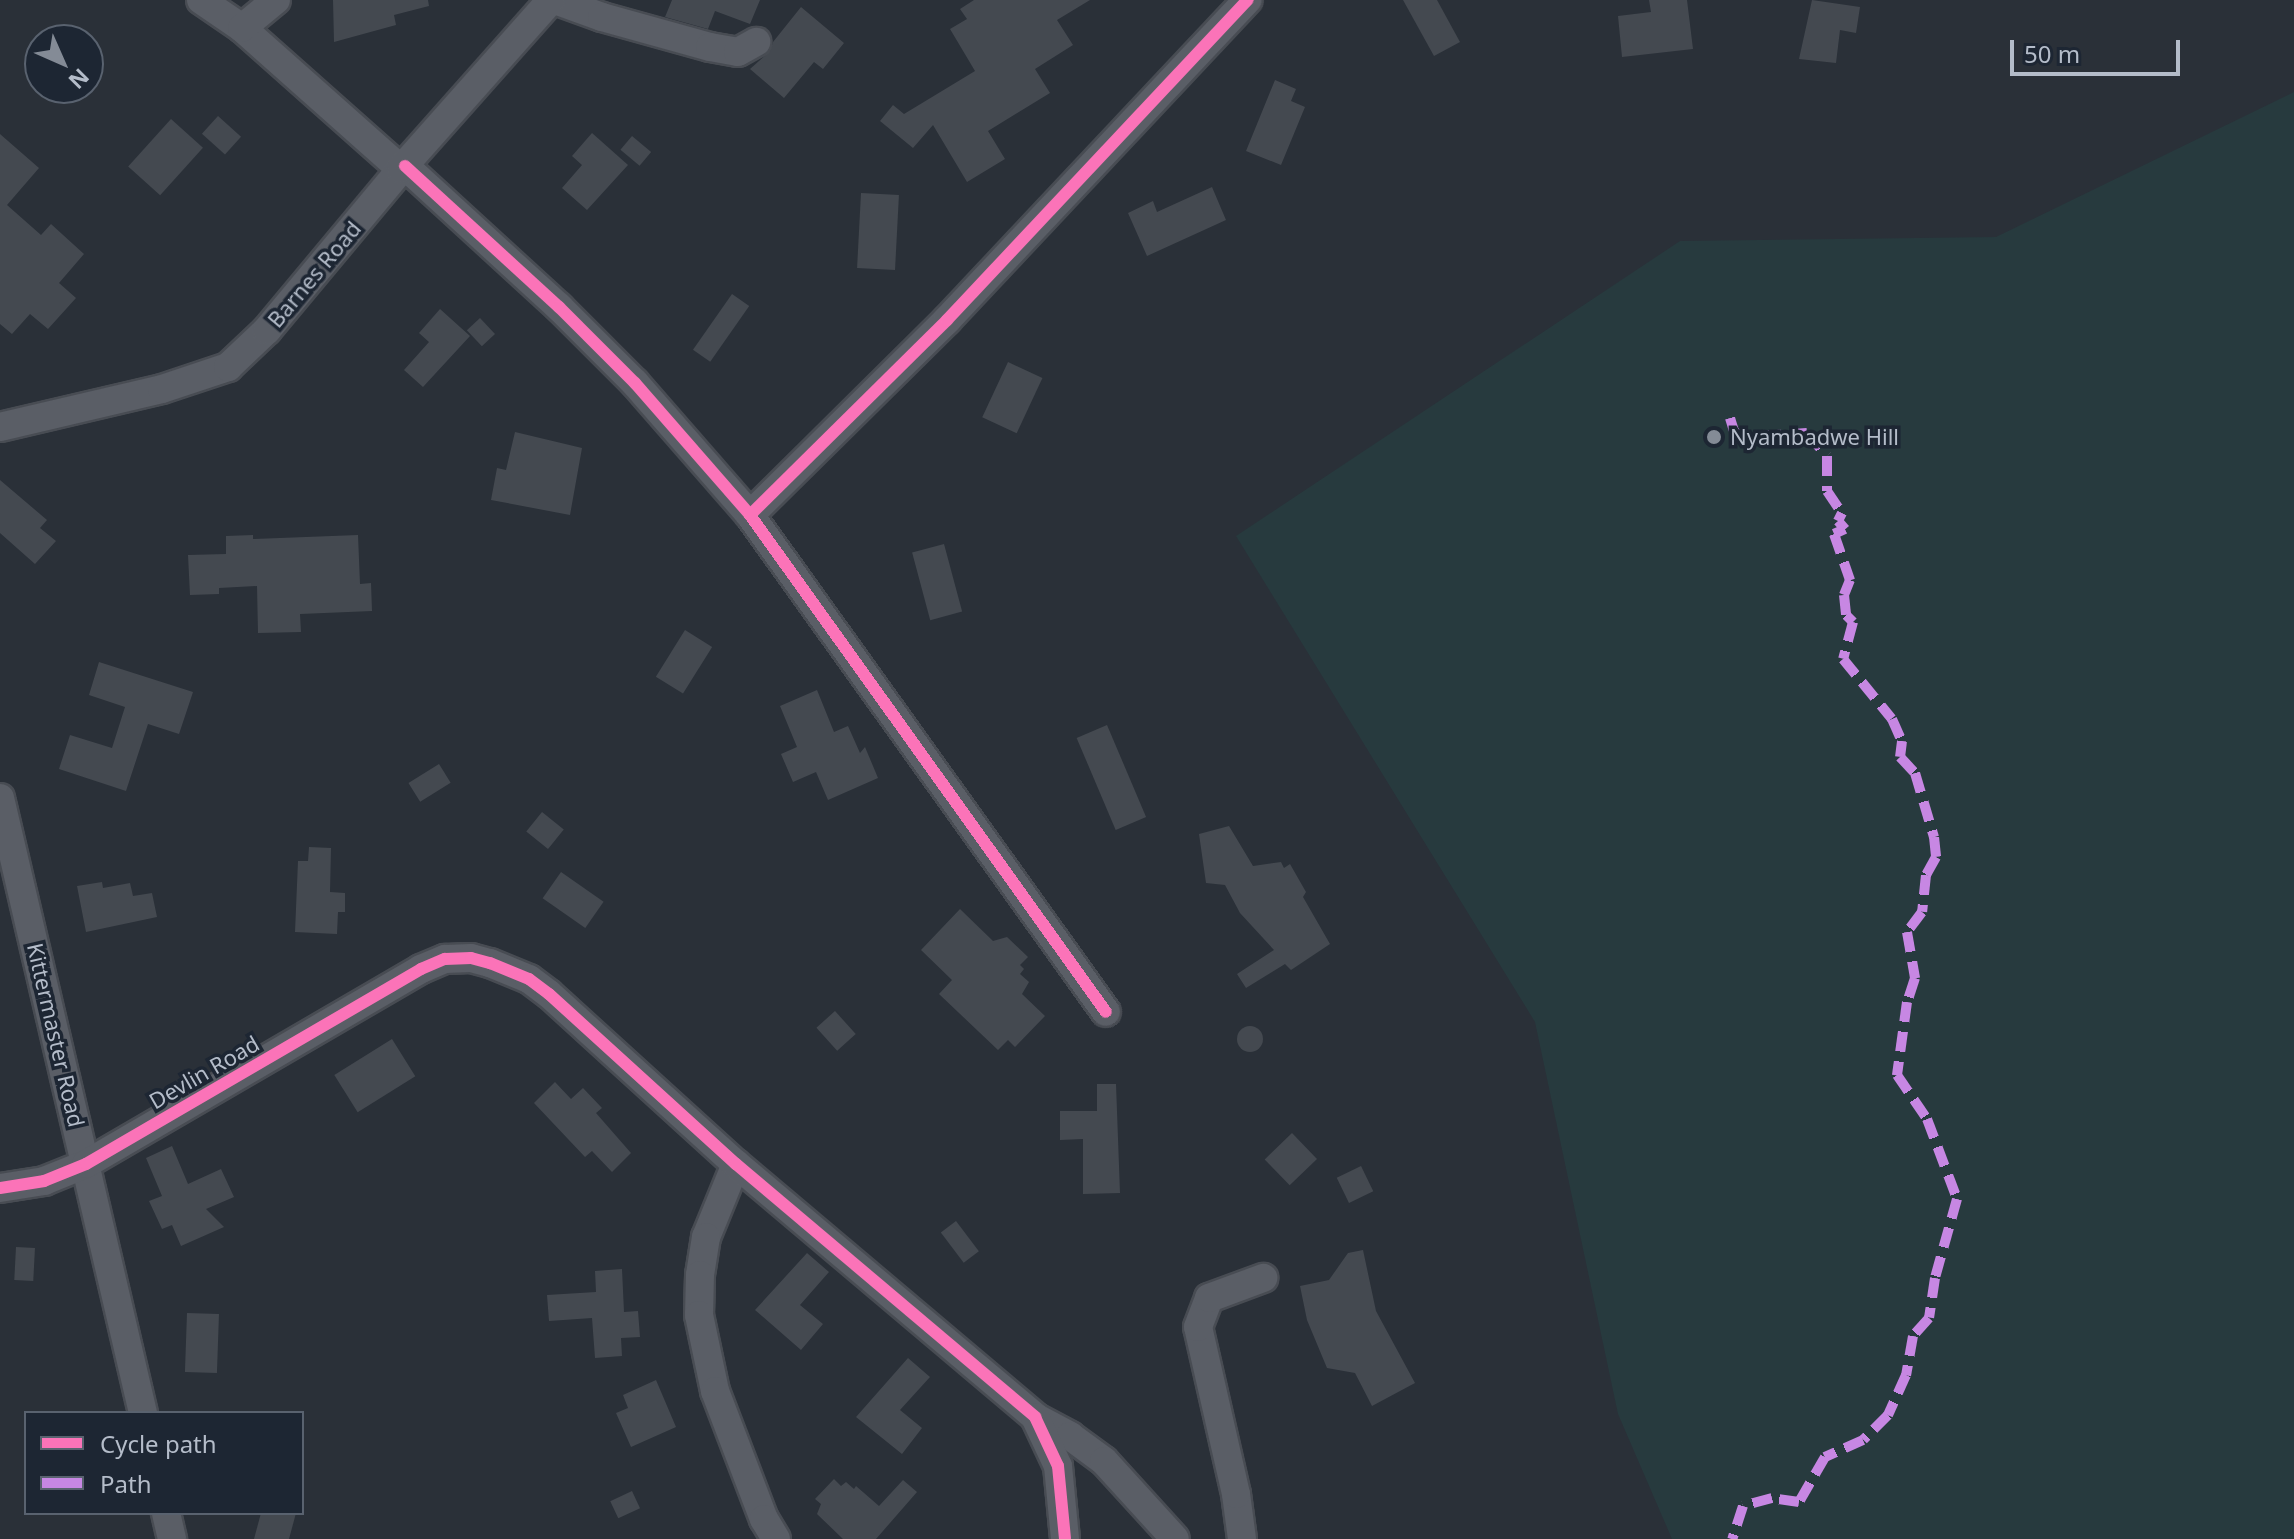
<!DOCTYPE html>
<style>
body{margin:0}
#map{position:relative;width:2294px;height:1539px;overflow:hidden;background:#2a3038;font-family:"Noto Sans",sans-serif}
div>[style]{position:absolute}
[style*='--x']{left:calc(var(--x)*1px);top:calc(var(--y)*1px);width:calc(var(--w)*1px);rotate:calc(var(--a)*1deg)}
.green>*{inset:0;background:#273a3e}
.building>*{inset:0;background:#444950;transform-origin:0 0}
.round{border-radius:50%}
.roads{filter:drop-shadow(2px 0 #484c53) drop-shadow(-2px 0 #484c53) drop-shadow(0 2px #484c53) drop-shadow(0 -2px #484c53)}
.minor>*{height:28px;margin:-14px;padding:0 14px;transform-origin:14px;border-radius:14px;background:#5a5e66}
.quiet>*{height:10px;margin-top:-5px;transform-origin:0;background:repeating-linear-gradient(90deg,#c787e3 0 20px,transparent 0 30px)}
.cycleway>*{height:12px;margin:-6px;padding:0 6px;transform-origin:6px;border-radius:6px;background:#fb73b8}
.dots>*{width:22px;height:22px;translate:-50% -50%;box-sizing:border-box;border:4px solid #1d2633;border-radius:50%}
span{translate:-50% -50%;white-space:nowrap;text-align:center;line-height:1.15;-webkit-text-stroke:7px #1d2633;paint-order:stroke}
.street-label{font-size:22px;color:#b4bcc9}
.poi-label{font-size:22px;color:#b4bcc9}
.left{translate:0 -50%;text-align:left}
.legend{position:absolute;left:24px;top:1411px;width:280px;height:104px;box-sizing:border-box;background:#1d2633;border:2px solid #59626f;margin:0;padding:10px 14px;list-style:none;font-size:24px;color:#b4bcc9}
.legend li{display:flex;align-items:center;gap:16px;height:40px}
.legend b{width:40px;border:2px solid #59626f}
.north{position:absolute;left:24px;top:24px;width:80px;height:80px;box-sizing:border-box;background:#1d2633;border:2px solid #59626f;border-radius:50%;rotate:135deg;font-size:22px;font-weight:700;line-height:32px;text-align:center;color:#b4bcc9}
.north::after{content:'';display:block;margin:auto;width:28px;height:36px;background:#848b96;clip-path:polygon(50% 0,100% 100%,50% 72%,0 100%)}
.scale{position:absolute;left:2010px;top:40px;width:170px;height:36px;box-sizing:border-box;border:4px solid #b4bcc9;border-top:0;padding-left:10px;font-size:24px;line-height:28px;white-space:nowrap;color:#b4bcc9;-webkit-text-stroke:6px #1d2633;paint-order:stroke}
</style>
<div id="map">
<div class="green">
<div style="clip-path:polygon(2294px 92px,2294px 1539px,1672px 1539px,1618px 1414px,1535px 1022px,1236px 536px,1680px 241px,1996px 237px)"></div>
</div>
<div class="building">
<div style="clip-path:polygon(333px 0,428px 0,429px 6px,394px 15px,396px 25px,334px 42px)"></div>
<div style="clip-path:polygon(672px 0,760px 0,750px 24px,715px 11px,708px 29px,665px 17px)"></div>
<div style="clip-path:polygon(974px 0,1090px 0,1057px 20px,1073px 45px,1035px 69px,1050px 93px,988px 131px,1005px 159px,967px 182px,933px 125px,913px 148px,880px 121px,893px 105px,904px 114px,975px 71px,950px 29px,967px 19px,960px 9px)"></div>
<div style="clip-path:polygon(1403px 0,1437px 0,1460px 42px,1434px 56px)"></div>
<div style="clip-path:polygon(1649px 0,1687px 0,1693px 49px,1622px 57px,1618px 16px,1651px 12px)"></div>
<div style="clip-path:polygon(1812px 0,1860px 7px,1856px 33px,1840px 30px,1836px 63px,1799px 59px)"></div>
<div style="clip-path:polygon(801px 7px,844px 43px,823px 69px,814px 62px,784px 98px,750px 69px,770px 51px,773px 42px)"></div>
<div style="clip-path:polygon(1275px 80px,1296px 89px,1291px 101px,1305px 107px,1281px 165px,1246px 151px)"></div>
<div style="left:218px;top:116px;width:31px;height:24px;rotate:42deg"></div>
<div style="left:171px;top:119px;width:43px;height:64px;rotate:42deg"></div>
<div style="clip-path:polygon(592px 133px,628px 165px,587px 210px,562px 188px,582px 165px,572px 156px)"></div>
<div style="clip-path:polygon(0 134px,39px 168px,7px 205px,41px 235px,51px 224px,84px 254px,59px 283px,76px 298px,48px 329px,30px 314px,12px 334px,0 324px)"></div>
<div style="left:632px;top:136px;width:25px;height:18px;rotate:40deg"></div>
<div style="clip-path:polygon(1212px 187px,1226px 220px,1147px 256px,1128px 213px,1153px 201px,1157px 212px)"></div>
<div style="left:861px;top:193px;width:38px;height:75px;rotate:3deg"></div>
<div style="left:732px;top:294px;width:21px;height:68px;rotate:35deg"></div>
<div style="clip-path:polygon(440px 309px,470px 336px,423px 387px,404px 370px,429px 342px,419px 333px)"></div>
<div style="left:480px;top:318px;width:22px;height:18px;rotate:47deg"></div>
<div style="left:1008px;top:362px;width:38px;height:61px;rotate:25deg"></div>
<div style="clip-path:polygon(515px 432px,582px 448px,570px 515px,491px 500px,497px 468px,506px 470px)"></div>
<div style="clip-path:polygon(0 480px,47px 520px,40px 528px,56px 541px,35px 564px,0 533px)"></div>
<div style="clip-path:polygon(253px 535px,253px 539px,358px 535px,360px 584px,371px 583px,372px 611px,300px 614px,301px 632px,258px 633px,257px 586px,219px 588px,219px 594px,190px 595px,188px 555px,226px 554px,226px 536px)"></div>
<div style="left:944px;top:544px;width:70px;height:33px;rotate:75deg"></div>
<div style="left:685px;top:630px;width:32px;height:55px;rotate:32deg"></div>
<div style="clip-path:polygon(99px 662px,193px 692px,179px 734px,148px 724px,126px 791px,59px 769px,70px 735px,112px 748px,125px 707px,89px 695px)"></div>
<div style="clip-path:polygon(817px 690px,834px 732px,848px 726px,860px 753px,865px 747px,878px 778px,828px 800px,816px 772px,793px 782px,781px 754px,797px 747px,780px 706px)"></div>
<div style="left:1107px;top:725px;width:100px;height:33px;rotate:67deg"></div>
<div style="left:439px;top:764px;width:22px;height:36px;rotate:58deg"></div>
<div style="left:542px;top:812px;width:28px;height:25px;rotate:39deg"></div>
<div style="clip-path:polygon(1229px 826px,1253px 866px,1281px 862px,1284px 868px,1290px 864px,1306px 892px,1303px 897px,1330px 944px,1291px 970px,1285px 964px,1246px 988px,1237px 974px,1274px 950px,1240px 913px,1225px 885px,1206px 883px,1199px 834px)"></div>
<div style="clip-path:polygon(309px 847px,331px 848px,330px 892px,345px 893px,345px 912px,338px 912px,337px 934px,295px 932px,298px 861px,308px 861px)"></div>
<div style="left:561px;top:872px;width:52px;height:32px;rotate:35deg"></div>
<div style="clip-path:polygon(102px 882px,103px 888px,130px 883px,133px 896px,152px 893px,157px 917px,86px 932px,77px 886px)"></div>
<div style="clip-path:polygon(960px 909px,993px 941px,1007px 937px,1028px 957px,1020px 965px,1024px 969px,1020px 974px,1029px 982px,1022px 994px,1045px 1016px,1015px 1047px,1008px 1040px,998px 1050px,939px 994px,952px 980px,921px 950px)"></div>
<div style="left:835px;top:1011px;width:31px;height:25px;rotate:48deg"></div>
<div class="round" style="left:1237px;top:1026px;width:26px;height:26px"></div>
<div style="left:392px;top:1039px;width:44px;height:68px;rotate:58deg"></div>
<div style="clip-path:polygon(555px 1082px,571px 1099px,583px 1088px,602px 1108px,596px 1113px,631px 1153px,612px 1172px,592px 1151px,585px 1157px,534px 1103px)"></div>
<div style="clip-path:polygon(1097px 1084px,1116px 1084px,1120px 1193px,1083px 1194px,1083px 1139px,1060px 1140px,1060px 1111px,1097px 1111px)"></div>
<div style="left:1292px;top:1133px;width:36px;height:38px;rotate:46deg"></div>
<div style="clip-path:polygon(172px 1146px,188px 1184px,221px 1169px,234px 1197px,206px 1209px,224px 1227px,181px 1246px,172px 1225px,162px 1229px,149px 1201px,162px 1196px,146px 1158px)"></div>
<div style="left:1361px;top:1166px;width:28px;height:27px;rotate:64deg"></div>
<div style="left:956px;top:1221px;width:38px;height:19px;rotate:53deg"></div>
<div style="left:16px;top:1247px;width:19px;height:33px;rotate:3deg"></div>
<div style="clip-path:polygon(1363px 1250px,1376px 1311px,1415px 1383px,1372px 1406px,1355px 1373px,1327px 1368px,1307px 1320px,1300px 1286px,1329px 1280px,1348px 1253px)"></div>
<div style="clip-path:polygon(807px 1253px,829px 1272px,800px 1305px,823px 1324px,801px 1350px,755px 1310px)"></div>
<div style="clip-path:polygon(622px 1269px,624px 1312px,638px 1311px,640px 1337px,621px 1338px,622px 1356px,595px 1358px,592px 1318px,549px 1321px,547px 1295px,596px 1292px,595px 1271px)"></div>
<div style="left:187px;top:1313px;width:32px;height:59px;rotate:2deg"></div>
<div style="clip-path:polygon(908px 1358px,930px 1377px,900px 1410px,922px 1428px,902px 1454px,856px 1417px)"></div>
<div style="clip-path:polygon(656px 1380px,676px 1427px,631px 1447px,616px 1413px,628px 1408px,623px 1395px)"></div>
<div style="clip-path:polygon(834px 1479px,841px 1486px,846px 1482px,854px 1489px,856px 1486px,879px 1506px,903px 1480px,917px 1492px,876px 1539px,843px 1539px,817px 1514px,821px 1504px,815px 1499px)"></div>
<div style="left:632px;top:1491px;width:19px;height:24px;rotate:65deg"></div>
<div style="clip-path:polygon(261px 1513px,296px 1513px,289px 1539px,254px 1539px)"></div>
</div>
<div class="roads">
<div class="minor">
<div style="--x:201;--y:0;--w:50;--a:34.3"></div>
<div style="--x:242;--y:28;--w:213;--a:41.6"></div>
<div style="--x:555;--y:0;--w:50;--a:19.9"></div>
<div style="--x:602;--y:17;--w:112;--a:15.5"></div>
<div style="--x:710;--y:47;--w:28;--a:10"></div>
<div style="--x:738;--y:52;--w:21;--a:-29"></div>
<div style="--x:242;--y:28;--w:44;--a:-39.5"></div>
<div style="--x:405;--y:166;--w:209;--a:42.5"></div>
<div style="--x:559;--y:307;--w:107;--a:45"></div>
<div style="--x:635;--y:383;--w:175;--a:48.9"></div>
<div style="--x:750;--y:515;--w:611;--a:54.39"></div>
<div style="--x:0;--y:427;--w:166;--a:-13.2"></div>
<div style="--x:162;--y:389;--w:70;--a:-18.4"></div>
<div style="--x:228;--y:367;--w:54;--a:-43.5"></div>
<div style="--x:267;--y:330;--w:209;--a:-50.2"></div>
<div style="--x:401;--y:169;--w:226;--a:-48.4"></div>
<div style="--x:750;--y:515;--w:277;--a:-44.7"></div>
<div style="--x:947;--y:320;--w:439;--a:-46.8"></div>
<div style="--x:0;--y:798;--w:631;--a:76.91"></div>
<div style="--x:736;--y:1164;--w:79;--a:112.3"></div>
<div style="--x:706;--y:1237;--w:38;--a:99"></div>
<div style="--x:700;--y:1275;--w:40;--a:91.4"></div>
<div style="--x:699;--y:1315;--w:78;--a:78.1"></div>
<div style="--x:715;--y:1391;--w:137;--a:69.1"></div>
<div style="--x:764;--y:1519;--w:23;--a:59"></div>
<div style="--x:0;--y:1188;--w:45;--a:-9"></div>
<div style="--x:44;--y:1181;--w:45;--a:-22"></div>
<div style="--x:86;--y:1164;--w:388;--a:-30.2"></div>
<div style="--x:421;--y:969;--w:26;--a:-23"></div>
<div style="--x:445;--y:959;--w:26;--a:-2"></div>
<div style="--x:471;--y:958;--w:20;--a:15"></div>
<div style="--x:490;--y:963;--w:42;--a:22.3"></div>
<div style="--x:529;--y:979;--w:25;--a:37"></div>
<div style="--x:549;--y:994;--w:253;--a:42.3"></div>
<div style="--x:736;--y:1164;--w:392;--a:40.2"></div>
<div style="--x:1035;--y:1417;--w:40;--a:28"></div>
<div style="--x:1070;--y:1436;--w:42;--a:36.3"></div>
<div style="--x:1104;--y:1461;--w:105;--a:47.7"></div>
<div style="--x:1035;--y:1417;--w:54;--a:64.9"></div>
<div style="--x:1058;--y:1466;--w:73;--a:84.5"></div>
<div style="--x:166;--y:1513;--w:27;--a:77"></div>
<div style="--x:1242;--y:1539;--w:45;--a:-97.6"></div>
<div style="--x:1236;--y:1494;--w:171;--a:-102.8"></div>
<div style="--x:1198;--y:1327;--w:31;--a:-69"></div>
<div style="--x:1209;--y:1298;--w:58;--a:-20.3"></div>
</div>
</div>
<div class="quiet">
<div style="--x:1730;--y:418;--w:14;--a:73"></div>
<div style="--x:1734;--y:431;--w:16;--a:43"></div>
<div style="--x:1746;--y:442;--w:16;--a:-22"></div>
<div style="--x:1761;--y:436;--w:46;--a:-3.7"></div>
<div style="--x:1807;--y:433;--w:30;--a:49"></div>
<div style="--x:1827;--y:456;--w:35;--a:90"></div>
<div style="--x:1827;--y:491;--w:27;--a:56"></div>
<div style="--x:1842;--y:513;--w:9;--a:117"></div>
<div style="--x:1838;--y:521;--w:11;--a:49"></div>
<div style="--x:1845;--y:529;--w:12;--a:156"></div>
<div style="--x:1834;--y:534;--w:49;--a:70.8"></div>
<div style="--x:1850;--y:580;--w:16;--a:112"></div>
<div style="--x:1844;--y:595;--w:20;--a:84"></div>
<div style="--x:1846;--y:615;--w:10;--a:45"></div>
<div style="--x:1853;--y:622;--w:38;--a:105"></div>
<div style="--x:1843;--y:659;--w:77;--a:50.8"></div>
<div style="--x:1892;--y:719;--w:24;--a:66"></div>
<div style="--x:1902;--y:741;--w:16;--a:97"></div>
<div style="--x:1900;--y:757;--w:22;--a:47"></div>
<div style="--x:1915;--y:773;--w:67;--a:73.5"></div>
<div style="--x:1934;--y:837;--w:20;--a:84"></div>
<div style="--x:1936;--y:857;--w:21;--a:119"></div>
<div style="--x:1926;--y:875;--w:37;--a:96"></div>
<div style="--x:1922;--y:912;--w:25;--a:127"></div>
<div style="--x:1907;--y:932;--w:47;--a:80.1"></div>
<div style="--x:1915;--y:978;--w:25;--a:108"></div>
<div style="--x:1907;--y:1002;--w:74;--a:97.8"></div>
<div style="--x:1897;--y:1075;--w:53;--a:55.7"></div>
<div style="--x:1927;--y:1119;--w:85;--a:69.4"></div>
<div style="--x:1957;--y:1199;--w:82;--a:105.6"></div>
<div style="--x:1935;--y:1278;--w:40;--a:98.5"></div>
<div style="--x:1929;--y:1318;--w:24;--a:132"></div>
<div style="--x:1913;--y:1336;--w:40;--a:100"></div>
<div style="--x:1906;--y:1375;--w:44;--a:114.2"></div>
<div style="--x:1888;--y:1415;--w:35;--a:135"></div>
<div style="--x:1863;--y:1440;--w:42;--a:155.9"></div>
<div style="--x:1825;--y:1457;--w:52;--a:120"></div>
<div style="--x:1799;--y:1502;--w:27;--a:-172"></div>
<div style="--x:1772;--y:1498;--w:30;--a:165"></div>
<div style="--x:1743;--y:1506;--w:35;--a:108"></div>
</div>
<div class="cycleway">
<div style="--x:405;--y:166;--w:209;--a:42.5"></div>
<div style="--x:559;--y:307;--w:107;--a:45"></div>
<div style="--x:635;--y:383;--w:175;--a:48.9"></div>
<div style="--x:750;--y:515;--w:611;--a:54.39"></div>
<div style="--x:750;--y:515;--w:277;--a:-44.7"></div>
<div style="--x:947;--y:320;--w:439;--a:-46.8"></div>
<div style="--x:0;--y:1188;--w:45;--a:-9"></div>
<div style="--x:44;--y:1181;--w:45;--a:-22"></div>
<div style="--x:86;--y:1164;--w:388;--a:-30.2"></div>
<div style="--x:421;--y:969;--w:26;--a:-23"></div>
<div style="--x:445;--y:959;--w:26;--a:-2"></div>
<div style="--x:471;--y:958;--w:20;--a:15"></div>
<div style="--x:490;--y:963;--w:42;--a:22.3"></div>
<div style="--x:529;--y:979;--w:25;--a:37"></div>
<div style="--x:549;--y:994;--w:253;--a:42.3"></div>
<div style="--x:736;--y:1164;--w:392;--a:40.2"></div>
<div style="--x:1035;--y:1417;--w:54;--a:64.9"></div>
<div style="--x:1058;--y:1466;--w:73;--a:84.5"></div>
</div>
<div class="dots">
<div style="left:1714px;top:437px;background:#848b96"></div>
</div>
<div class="street-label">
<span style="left:314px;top:274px;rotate:-50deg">Barnes Road</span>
<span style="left:56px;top:1035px;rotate:77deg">Kittermaster Road</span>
<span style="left:204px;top:1072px;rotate:-30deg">Devlin Road</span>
</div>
<div class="poi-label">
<span class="left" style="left:1730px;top:437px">Nyambadwe Hill</span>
</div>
<ul class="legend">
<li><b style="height:10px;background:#fb73b8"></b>Cycle path</li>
<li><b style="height:10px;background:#c787e3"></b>Path</li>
</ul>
<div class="north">N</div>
<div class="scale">50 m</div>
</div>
